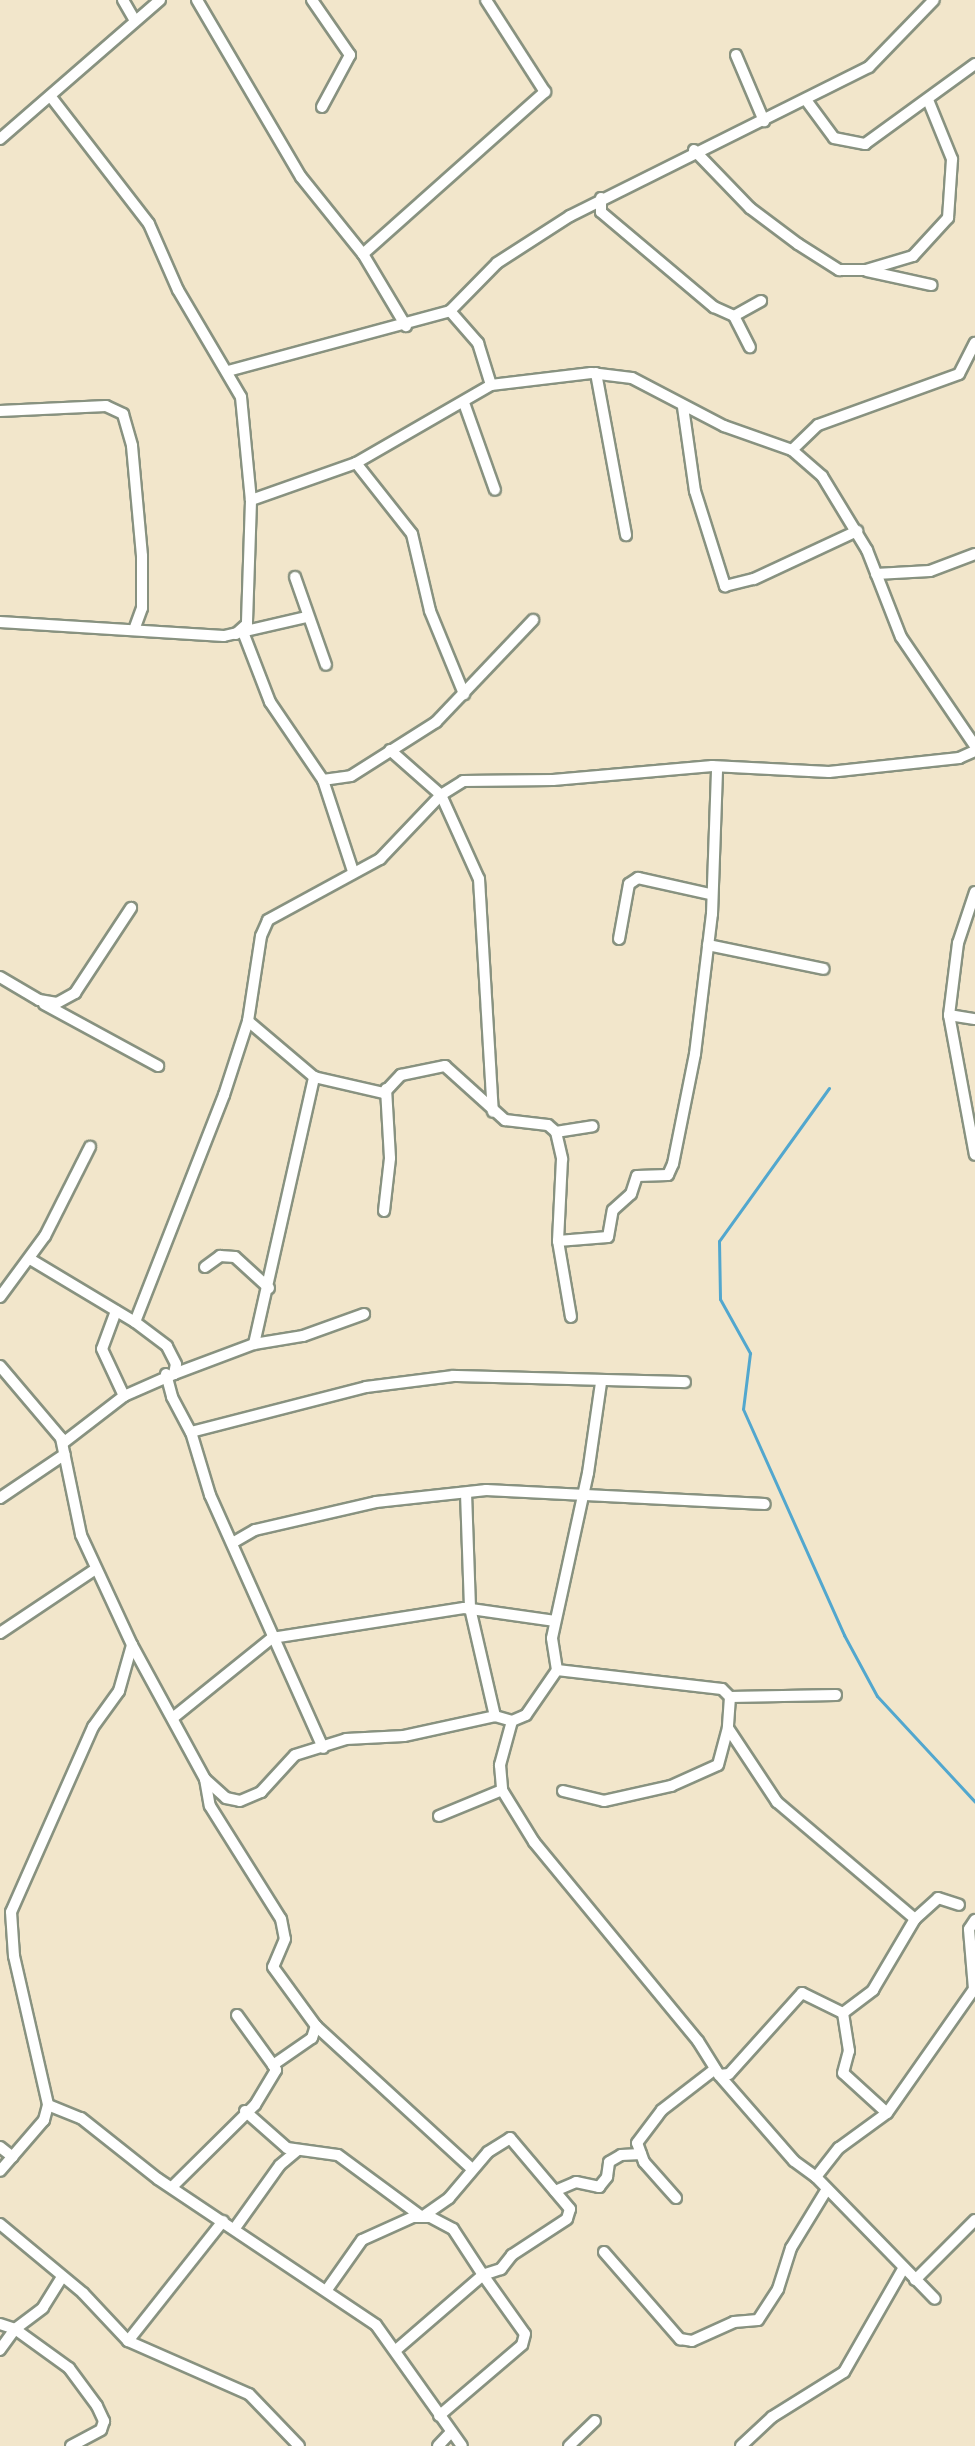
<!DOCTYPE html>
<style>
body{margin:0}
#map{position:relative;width:975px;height:2446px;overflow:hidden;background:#f2e6cb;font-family:Itim,sans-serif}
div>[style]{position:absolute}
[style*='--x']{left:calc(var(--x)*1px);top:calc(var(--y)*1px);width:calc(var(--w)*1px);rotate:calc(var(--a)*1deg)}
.stream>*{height:3px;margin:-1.5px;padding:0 1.5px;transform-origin:1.5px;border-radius:1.5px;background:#52a7ce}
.roads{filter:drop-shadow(2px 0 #889280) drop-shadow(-2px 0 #889280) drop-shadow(0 2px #889280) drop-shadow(0 -2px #889280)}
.street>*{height:10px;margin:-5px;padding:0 5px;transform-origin:5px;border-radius:5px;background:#fff}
span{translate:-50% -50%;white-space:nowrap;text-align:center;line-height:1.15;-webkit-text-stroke:6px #fbf7ec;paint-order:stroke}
</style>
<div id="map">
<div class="stream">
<div style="--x:829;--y:1088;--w:188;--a:125.7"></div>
<div style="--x:719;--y:1241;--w:58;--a:89"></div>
<div style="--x:720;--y:1299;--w:62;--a:60.9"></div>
<div style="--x:750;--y:1353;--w:56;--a:97.1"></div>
<div style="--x:743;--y:1409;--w:248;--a:65.9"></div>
<div style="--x:844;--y:1635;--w:69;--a:61.6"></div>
<div style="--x:877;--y:1696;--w:144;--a:47.2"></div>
</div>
<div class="roads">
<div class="street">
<div style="--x:123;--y:0;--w:24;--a:60"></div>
<div style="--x:197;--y:0;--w:205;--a:59.6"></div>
<div style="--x:301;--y:177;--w:99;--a:51.2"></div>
<div style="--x:363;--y:254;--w:84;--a:59.2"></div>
<div style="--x:312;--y:0;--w:67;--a:55.4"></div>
<div style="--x:350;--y:55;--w:59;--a:118.3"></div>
<div style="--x:736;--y:55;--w:72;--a:67"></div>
<div style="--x:51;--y:97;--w:160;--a:52.3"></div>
<div style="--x:149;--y:224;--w:72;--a:66.3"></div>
<div style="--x:178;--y:290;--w:124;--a:59.5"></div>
<div style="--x:241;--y:397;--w:104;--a:84.5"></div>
<div style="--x:251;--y:501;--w:123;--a:91.9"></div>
<div style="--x:247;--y:624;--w:15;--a:138"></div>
<div style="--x:806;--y:100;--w:47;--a:53.6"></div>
<div style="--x:834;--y:138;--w:32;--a:11"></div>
<div style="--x:865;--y:144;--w:136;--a:-36"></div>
<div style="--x:0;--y:139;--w:212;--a:-41"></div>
<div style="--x:694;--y:150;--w:81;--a:46"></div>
<div style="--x:750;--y:208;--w:60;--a:36.9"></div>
<div style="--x:798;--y:244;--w:49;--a:32.4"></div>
<div style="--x:839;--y:270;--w:27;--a:0"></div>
<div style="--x:866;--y:270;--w:49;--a:-16.6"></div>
<div style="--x:913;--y:256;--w:52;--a:-47.4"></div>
<div style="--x:948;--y:218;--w:59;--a:-86.1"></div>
<div style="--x:952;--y:159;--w:64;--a:-112.1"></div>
<div style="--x:601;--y:198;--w:14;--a:90"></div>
<div style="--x:601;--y:212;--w:148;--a:40.1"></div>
<div style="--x:714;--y:307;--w:22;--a:24"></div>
<div style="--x:734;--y:316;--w:31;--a:-29"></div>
<div style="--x:363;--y:254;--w:244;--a:-41.7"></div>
<div style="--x:545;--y:92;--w:109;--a:-122.7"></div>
<div style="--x:867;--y:271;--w:66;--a:12.3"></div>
<div style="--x:450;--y:311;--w:43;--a:48.8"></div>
<div style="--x:478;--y:343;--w:44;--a:72.8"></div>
<div style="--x:734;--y:316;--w:35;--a:63"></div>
<div style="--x:228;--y:371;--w:230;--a:-15.1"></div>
<div style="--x:450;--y:311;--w:67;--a:-45.6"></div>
<div style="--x:497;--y:263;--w:87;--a:-32.8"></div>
<div style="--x:570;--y:216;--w:334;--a:-26.5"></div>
<div style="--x:869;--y:67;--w:93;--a:-45.9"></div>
<div style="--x:596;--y:373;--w:165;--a:79.5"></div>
<div style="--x:464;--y:403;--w:92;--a:70.4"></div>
<div style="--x:683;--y:407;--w:85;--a:81.9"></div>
<div style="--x:695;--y:491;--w:100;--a:72.5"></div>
<div style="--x:725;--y:586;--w:30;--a:-14"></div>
<div style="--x:754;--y:579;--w:114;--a:-25"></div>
<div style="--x:0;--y:411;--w:106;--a:-2.7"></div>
<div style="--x:106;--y:406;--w:19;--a:25"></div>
<div style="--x:123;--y:414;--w:33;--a:74"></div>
<div style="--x:132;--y:446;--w:110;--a:84.8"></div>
<div style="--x:142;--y:556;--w:52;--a:90"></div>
<div style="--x:142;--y:608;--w:20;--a:110"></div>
<div style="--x:792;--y:450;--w:36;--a:-44"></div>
<div style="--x:818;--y:425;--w:150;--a:-19.9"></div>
<div style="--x:959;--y:374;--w:35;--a:-63"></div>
<div style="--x:356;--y:463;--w:90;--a:51.7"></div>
<div style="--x:412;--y:534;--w:79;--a:76.8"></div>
<div style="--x:430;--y:611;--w:90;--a:67.7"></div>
<div style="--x:251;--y:500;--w:111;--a:-19.4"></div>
<div style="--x:356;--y:463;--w:156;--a:-30"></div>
<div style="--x:491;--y:385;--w:101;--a:-6.8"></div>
<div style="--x:591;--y:373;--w:41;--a:7"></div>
<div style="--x:632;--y:378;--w:104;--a:27.6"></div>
<div style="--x:724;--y:426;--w:72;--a:19.4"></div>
<div style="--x:792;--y:450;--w:40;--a:41"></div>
<div style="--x:822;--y:476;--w:87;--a:58.7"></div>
<div style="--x:867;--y:550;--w:93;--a:68.7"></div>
<div style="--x:901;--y:637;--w:132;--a:55.8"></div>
<div style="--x:876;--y:574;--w:54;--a:-3.2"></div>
<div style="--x:930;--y:571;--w:48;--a:-20.7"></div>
<div style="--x:295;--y:577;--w:93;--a:70.6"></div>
<div style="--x:0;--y:622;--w:224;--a:3.6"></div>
<div style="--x:224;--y:636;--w:84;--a:-13"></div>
<div style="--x:243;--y:632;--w:75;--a:68.9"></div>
<div style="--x:270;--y:702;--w:94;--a:55.8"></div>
<div style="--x:323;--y:780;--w:96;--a:71.8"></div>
<div style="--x:390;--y:750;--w:68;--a:41.4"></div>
<div style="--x:441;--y:795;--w:92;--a:65.7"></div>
<div style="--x:479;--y:879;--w:233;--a:86.6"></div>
<div style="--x:323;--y:780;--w:28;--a:-8"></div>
<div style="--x:351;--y:776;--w:101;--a:-32.4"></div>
<div style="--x:436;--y:722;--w:141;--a:-46.4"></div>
<div style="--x:975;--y:892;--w:54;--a:108.4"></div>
<div style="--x:958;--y:943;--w:73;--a:97.1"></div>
<div style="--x:949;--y:1015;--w:142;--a:79.5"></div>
<div style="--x:619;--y:939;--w:56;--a:-79.7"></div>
<div style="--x:629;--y:884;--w:11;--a:-34"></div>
<div style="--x:638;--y:878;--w:74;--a:12.5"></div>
<div style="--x:708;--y:945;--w:118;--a:11.7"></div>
<div style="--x:0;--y:977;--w:45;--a:30.5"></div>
<div style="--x:39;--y:1000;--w:18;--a:9"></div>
<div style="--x:57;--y:1003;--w:21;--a:-29"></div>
<div style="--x:75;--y:993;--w:102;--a:-56.6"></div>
<div style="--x:44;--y:1004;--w:130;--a:28.5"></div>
<div style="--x:949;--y:1015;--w:26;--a:9"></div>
<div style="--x:248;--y:1021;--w:87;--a:40.3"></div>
<div style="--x:314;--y:1077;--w:72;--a:12.9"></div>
<div style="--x:384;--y:1093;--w:25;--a:-47"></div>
<div style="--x:401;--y:1075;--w:45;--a:-11.6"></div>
<div style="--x:445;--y:1066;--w:81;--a:42"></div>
<div style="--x:505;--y:1120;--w:43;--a:6.6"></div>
<div style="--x:548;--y:1125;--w:11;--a:41"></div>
<div style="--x:556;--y:1132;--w:28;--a:77"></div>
<div style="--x:562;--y:1159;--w:82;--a:92.8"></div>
<div style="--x:558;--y:1241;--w:77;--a:80.3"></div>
<div style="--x:556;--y:1132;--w:37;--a:-9"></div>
<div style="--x:384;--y:1211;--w:53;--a:-83.5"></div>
<div style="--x:390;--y:1158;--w:69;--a:-93.3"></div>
<div style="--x:558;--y:1241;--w:50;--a:-4.6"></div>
<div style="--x:608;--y:1237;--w:27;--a:-80"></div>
<div style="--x:613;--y:1210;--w:24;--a:-42"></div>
<div style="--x:631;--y:1194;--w:19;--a:-72"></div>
<div style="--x:637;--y:1176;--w:31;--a:-2"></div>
<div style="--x:668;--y:1175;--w:12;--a:-66"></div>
<div style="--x:673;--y:1164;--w:112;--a:-78.7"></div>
<div style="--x:695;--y:1054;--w:141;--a:-83.1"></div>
<div style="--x:712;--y:914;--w:146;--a:-88"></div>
<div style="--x:30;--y:1259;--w:122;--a:31"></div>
<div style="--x:205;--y:1267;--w:19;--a:-36"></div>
<div style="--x:220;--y:1256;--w:15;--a:4"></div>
<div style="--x:235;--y:1257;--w:46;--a:42.4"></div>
<div style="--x:0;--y:1297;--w:76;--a:-53.6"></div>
<div style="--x:45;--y:1236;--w:100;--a:-63.2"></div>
<div style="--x:116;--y:1311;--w:40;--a:110.2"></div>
<div style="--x:102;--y:1349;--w:52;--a:64.9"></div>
<div style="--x:254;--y:1344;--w:50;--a:-9.3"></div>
<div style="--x:303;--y:1336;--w:65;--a:-19.8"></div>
<div style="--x:0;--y:1366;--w:94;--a:49.7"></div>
<div style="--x:61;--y:1438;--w:99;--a:78.3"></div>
<div style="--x:81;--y:1535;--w:121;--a:65.1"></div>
<div style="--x:132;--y:1645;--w:48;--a:105.8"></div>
<div style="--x:119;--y:1691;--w:44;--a:125.8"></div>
<div style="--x:93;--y:1727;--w:202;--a:113.9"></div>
<div style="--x:11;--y:1912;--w:44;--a:86.1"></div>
<div style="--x:14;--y:1956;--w:153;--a:77.1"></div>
<div style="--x:48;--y:2105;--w:16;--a:105"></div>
<div style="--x:44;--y:2120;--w:67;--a:130.8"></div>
<div style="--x:166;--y:1374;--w:24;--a:75"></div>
<div style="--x:172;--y:1397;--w:40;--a:62"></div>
<div style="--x:191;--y:1432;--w:181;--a:-14.4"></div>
<div style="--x:366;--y:1387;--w:88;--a:-7.2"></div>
<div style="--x:453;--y:1376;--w:232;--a:1.5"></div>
<div style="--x:174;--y:1374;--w:85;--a:-20.6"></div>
<div style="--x:254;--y:1344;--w:274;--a:-77.3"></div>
<div style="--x:191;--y:1432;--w:66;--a:73.2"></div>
<div style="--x:210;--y:1495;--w:277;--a:65.9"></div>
<div style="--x:63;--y:1443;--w:77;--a:-37.6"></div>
<div style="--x:124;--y:1396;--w:55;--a:-23.7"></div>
<div style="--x:174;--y:1374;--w:10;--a:-79"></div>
<div style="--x:176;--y:1364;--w:20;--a:-117"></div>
<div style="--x:167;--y:1346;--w:40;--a:-143"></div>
<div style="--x:135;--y:1322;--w:244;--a:-68.6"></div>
<div style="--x:224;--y:1095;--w:78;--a:-72"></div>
<div style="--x:248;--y:1021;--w:86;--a:-81.3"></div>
<div style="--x:261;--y:936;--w:17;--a:-66"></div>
<div style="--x:268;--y:920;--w:128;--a:-28.6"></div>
<div style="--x:380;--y:859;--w:88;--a:-46.4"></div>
<div style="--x:441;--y:795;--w:26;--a:-32"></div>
<div style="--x:463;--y:781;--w:90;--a:-0.6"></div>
<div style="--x:553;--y:780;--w:160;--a:-5"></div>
<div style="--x:712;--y:766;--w:117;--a:2.9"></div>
<div style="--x:829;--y:772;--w:131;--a:-6.1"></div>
<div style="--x:959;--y:758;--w:17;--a:-24"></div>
<div style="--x:466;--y:1493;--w:115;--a:88"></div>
<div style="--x:470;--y:1608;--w:111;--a:77"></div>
<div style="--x:0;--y:1498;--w:78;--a:-34.1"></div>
<div style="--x:234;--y:1542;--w:24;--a:-30"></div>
<div style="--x:255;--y:1530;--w:124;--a:-13"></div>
<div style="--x:376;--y:1502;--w:111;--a:-6.2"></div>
<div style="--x:486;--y:1490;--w:279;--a:2.9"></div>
<div style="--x:0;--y:1633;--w:113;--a:-33.8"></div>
<div style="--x:132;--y:1645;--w:153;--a:61.4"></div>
<div style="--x:205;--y:1779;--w:27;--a:80"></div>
<div style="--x:210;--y:1806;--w:133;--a:57.9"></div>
<div style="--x:281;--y:1919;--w:20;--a:79"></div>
<div style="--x:285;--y:1939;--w:30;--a:113"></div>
<div style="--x:273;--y:1967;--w:73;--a:53.9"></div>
<div style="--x:557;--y:1670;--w:166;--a:6.6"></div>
<div style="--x:722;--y:1689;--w:11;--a:45"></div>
<div style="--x:730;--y:1697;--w:31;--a:94"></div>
<div style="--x:728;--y:1728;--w:89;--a:56.5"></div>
<div style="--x:777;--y:1802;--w:181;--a:40.3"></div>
<div style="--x:730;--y:1697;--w:106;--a:-1.1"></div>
<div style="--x:174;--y:1717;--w:126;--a:-38.9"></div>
<div style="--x:272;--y:1638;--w:194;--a:-8.9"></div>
<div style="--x:464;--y:1608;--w:92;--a:8.1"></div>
<div style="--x:512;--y:1721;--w:46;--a:105.3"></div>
<div style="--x:500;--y:1765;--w:25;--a:85"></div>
<div style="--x:502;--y:1790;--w:61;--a:58.4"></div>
<div style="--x:534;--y:1842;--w:258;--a:50.5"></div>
<div style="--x:698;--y:2041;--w:40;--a:58"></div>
<div style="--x:719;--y:2075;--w:114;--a:48.9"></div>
<div style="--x:794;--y:2161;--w:27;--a:36"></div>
<div style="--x:816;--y:2177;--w:37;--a:-52"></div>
<div style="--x:839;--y:2148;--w:59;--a:-36.1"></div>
<div style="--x:887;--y:2113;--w:59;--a:-137.7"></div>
<div style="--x:843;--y:2073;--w:23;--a:-75"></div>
<div style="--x:849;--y:2051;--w:38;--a:-99"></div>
<div style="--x:843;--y:2013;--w:38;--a:-37"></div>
<div style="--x:873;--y:1990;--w:82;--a:-59.4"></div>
<div style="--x:915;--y:1919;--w:31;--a:-42"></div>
<div style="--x:938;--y:1898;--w:22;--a:18"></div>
<div style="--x:205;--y:1779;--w:28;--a:42"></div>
<div style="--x:226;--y:1798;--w:14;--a:12"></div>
<div style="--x:240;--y:1801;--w:23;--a:-23"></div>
<div style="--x:261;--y:1792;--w:50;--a:-47.4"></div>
<div style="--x:295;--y:1755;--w:53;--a:-17.4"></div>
<div style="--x:346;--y:1739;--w:58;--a:-3"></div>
<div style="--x:404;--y:1736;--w:93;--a:-12.4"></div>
<div style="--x:495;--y:1716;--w:18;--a:16"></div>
<div style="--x:512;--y:1721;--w:15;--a:-23"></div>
<div style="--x:526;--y:1715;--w:55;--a:-55.4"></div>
<div style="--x:557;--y:1670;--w:32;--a:-99"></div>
<div style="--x:552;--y:1638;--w:169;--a:-77.7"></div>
<div style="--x:588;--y:1473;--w:91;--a:-81.8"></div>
<div style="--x:563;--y:1791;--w:42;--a:13.7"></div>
<div style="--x:604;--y:1801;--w:69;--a:-12.6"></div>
<div style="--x:671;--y:1786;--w:51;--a:-24.1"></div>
<div style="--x:718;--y:1765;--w:38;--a:-75"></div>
<div style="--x:439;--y:1816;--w:68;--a:-22.4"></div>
<div style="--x:237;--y:2015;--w:62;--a:54.2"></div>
<div style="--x:719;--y:2075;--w:10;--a:-6"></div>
<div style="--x:729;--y:2074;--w:109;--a:-48"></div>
<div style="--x:802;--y:1993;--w:46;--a:26"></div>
<div style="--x:48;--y:2105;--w:35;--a:22"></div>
<div style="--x:81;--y:2118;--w:98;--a:38.4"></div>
<div style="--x:158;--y:2179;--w:262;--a:33.8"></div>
<div style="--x:376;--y:2325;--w:148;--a:54.6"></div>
<div style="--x:245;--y:2111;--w:56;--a:41.4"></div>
<div style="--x:287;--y:2148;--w:51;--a:7.8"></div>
<div style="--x:338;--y:2155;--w:104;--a:36.4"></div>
<div style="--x:422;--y:2217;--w:33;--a:-35"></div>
<div style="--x:449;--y:2198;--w:60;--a:-49.7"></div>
<div style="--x:488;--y:2152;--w:26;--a:-32"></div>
<div style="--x:510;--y:2138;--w:93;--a:49.8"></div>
<div style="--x:570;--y:2209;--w:10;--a:107"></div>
<div style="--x:567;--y:2219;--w:66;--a:146.8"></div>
<div style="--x:512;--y:2255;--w:18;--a:128"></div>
<div style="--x:501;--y:2269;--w:19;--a:162"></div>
<div style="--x:483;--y:2275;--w:55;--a:-123.1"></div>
<div style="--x:453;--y:2229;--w:26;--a:-152"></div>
<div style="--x:430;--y:2217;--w:17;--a:180"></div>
<div style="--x:413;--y:2217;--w:56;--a:155.7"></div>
<div style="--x:362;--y:2240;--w:62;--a:125.2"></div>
<div style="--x:887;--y:2113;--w:151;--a:-54.9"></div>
<div style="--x:974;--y:1989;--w:60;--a:-94.8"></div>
<div style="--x:969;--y:1929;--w:11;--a:-56"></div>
<div style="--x:0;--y:2147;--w:16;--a:38"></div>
<div style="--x:816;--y:2177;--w:170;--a:45.7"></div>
<div style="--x:172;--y:2187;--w:117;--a:-44.7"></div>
<div style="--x:255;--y:2105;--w:41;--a:-59"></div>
<div style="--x:276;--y:2070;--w:6;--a:-121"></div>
<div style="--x:273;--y:2065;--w:47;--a:-34.7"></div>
<div style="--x:312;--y:2038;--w:13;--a:-72"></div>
<div style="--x:316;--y:2026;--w:212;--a:42.5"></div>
<div style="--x:555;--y:2191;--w:23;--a:-23"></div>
<div style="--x:576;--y:2182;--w:24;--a:12"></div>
<div style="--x:599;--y:2187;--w:13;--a:-51"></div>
<div style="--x:607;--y:2177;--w:15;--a:-82"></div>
<div style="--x:609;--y:2162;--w:14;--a:-30"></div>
<div style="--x:621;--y:2155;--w:20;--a:-3"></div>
<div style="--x:676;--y:2198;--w:48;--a:-131.6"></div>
<div style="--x:644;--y:2162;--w:20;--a:-110"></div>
<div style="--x:637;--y:2143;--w:41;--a:-52.9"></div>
<div style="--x:662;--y:2110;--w:67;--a:-37.7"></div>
<div style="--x:0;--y:2224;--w:108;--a:39.7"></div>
<div style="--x:83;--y:2293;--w:66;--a:46.8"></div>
<div style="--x:128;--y:2341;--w:132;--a:23.7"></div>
<div style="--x:249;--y:2394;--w:72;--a:46.1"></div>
<div style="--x:235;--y:2228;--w:77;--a:-54.5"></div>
<div style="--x:280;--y:2165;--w:23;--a:-40"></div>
<div style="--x:604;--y:2252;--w:116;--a:48.9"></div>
<div style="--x:680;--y:2339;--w:12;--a:9"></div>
<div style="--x:692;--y:2341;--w:46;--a:-24.3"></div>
<div style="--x:734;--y:2322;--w:24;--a:-5"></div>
<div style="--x:758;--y:2320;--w:37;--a:-57"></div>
<div style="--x:778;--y:2289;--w:43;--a:-72.4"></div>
<div style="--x:791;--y:2248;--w:69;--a:-58.6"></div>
<div style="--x:62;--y:2277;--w:36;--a:122"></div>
<div style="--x:43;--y:2308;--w:35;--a:143"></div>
<div style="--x:15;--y:2329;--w:67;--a:35.8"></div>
<div style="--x:69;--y:2368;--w:47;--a:53.6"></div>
<div style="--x:97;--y:2406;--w:17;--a:65"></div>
<div style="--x:104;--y:2421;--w:9;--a:108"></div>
<div style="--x:101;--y:2430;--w:34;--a:152"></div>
<div style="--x:915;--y:2280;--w:85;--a:-45"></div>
<div style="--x:0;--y:2324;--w:16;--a:18"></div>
<div style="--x:15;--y:2329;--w:26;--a:126"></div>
<div style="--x:128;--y:2341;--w:153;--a:-51.6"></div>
<div style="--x:396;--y:2350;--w:115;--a:-40.8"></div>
<div style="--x:483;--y:2275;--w:72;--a:54.6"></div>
<div style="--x:525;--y:2334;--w:11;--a:105"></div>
<div style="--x:522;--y:2345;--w:109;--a:139.5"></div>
<div style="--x:438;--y:2446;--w:18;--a:-47"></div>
<div style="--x:569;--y:2446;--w:36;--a:-44"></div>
<div style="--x:741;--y:2446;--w:42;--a:-43.1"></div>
<div style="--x:772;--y:2417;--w:85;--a:-32"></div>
<div style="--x:844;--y:2372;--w:119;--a:-60.2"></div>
</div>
</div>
</div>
